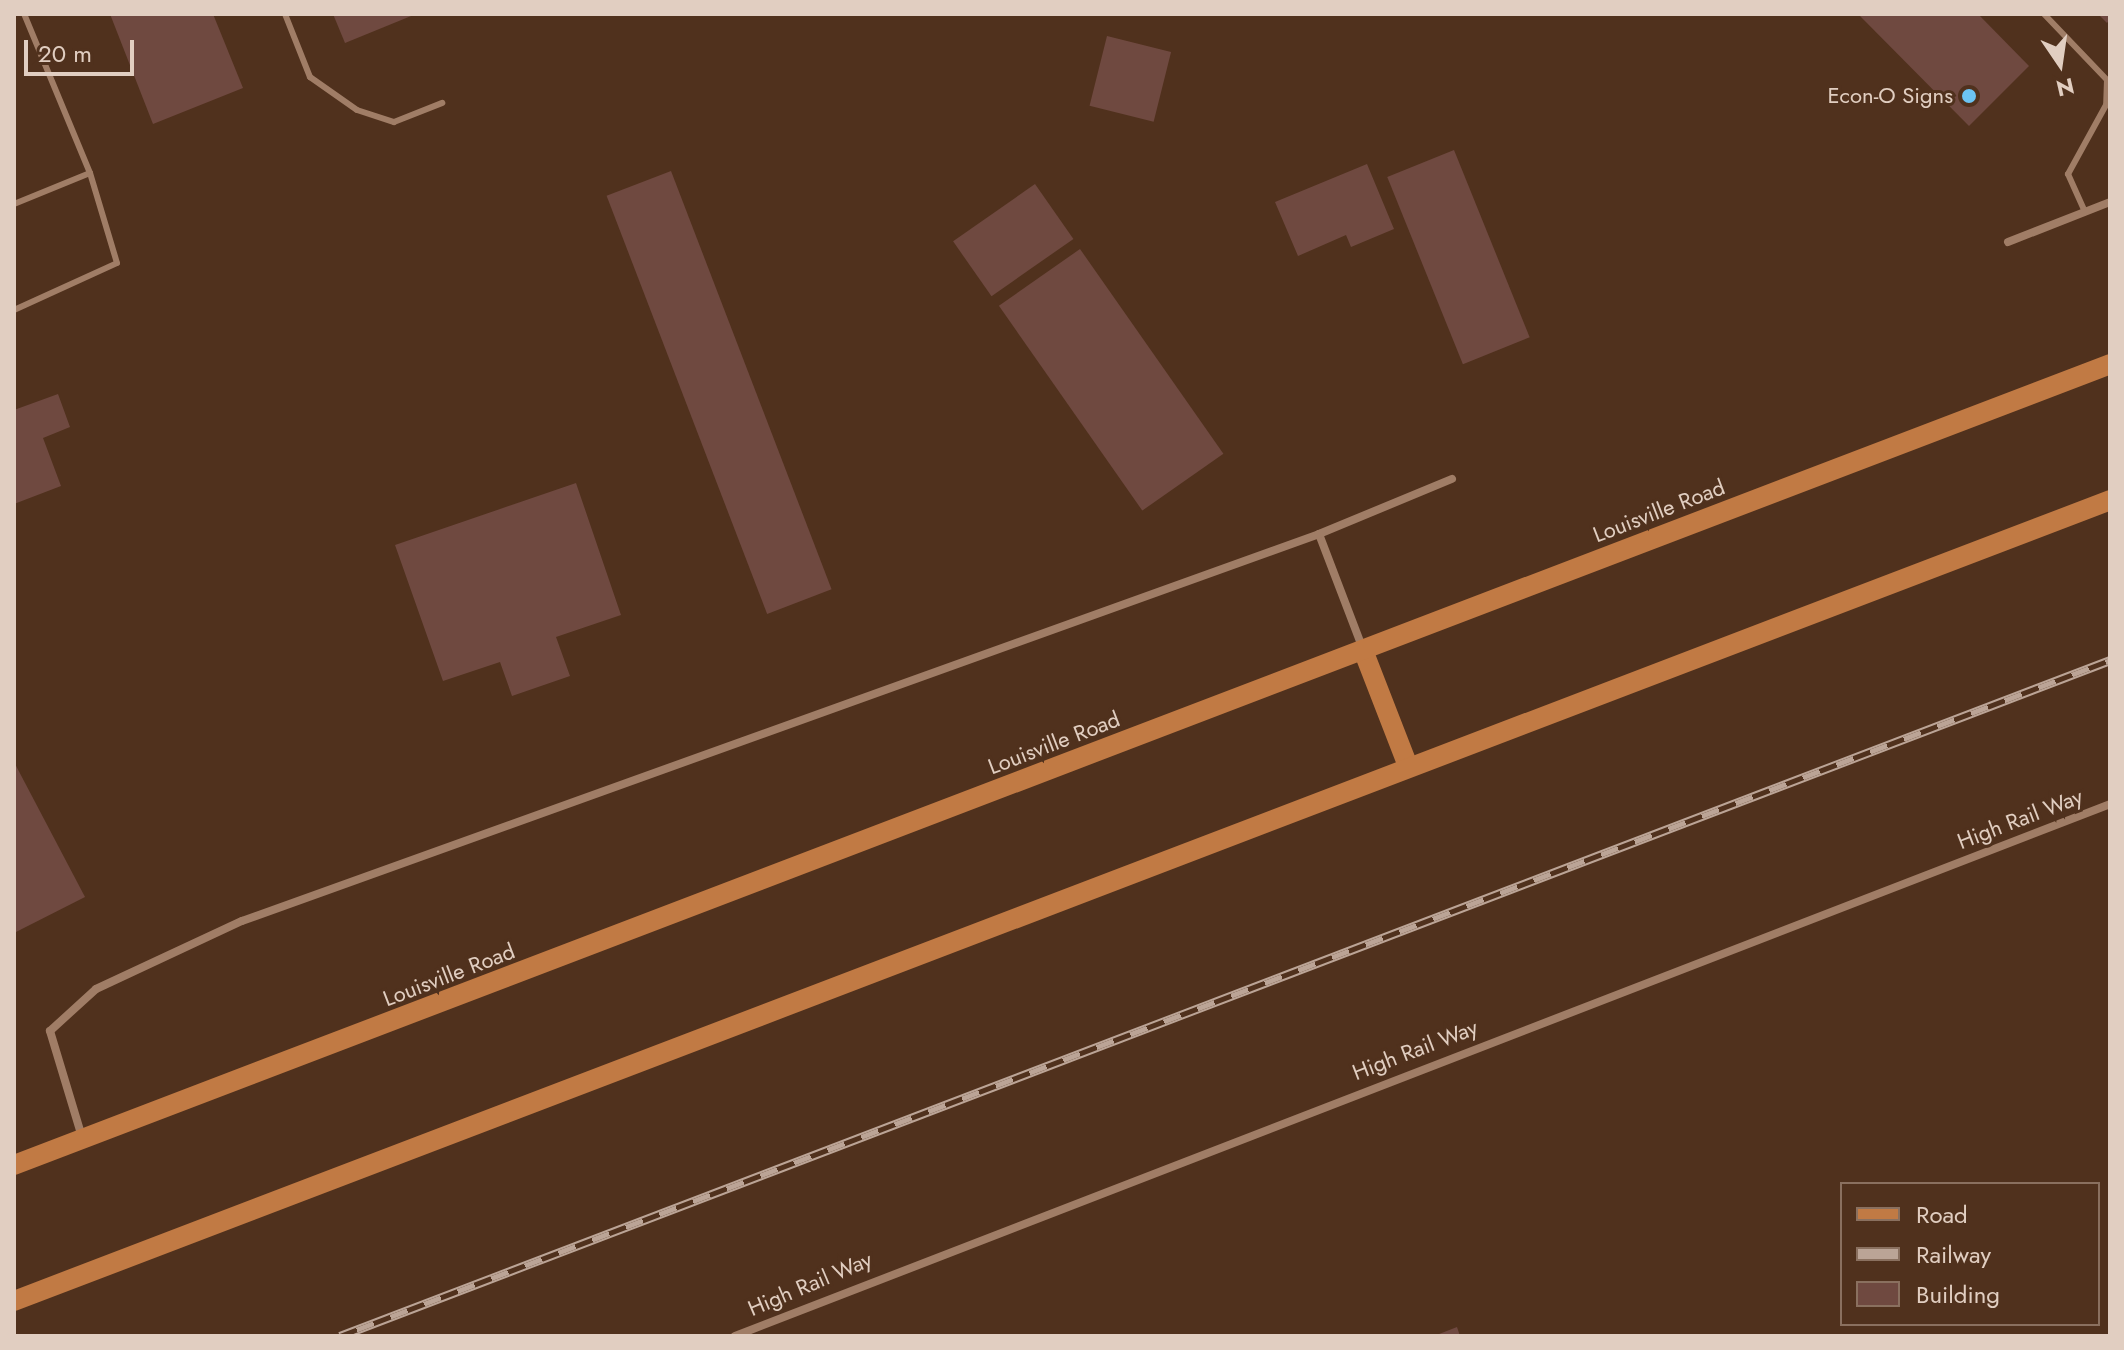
<!DOCTYPE html>
<style>
body{margin:0}
#map{position:relative;width:2124px;height:1350px;overflow:hidden;background:#50311d;font-family:Jost,sans-serif}
div>[style]{position:absolute}
[style*='--x']{left:calc(var(--x)*1px);top:calc(var(--y)*1px);width:calc(var(--w)*1px);rotate:calc(var(--a)*1deg)}
.building>*{inset:0;background:#6f4940;transform-origin:0 0}
.service>*{height:6px;margin:-3px;padding:0 3px;transform-origin:3px;border-radius:3px;background:#a07d66}
.minor>*{height:8px;margin:-4px;padding:0 4px;transform-origin:4px;border-radius:4px;background:#a07d66}
.primary>*{height:20px;margin:-10px;padding:0 10px;transform-origin:10px;border-radius:10px;background:#c17a44}
.rail>*{height:9px;margin-top:-4.5px;transform-origin:0;background:repeating-linear-gradient(90deg,#50311d 0 18px,#bba496 0 36px);box-sizing:border-box;border-block:2px solid #bba496}
.dots>*{width:22px;height:22px;translate:-50% -50%;box-sizing:border-box;border:4px solid #50311d;border-radius:50%}
span{translate:-50% -50%;white-space:nowrap;text-align:center;line-height:1.15;-webkit-text-stroke:6px #50311d;paint-order:stroke}
.poi-label{font-size:22px;color:#e1cec1}
.right{translate:-100% -50%;text-align:right}
.street-label{font-size:22px;color:#e1cec1}
.frame{position:absolute;inset:0;border:16px solid #e1cec1;pointer-events:none}
.legend{position:absolute;left:1840px;top:1182px;width:260px;height:144px;box-sizing:border-box;background:#50311d;border:2px solid #8a705f;margin:0;padding:10px 14px;list-style:none;font-size:24px;color:#e1cec1}
.legend li{display:flex;align-items:center;gap:16px;height:40px}
.legend b{width:40px;border:2px solid #8a705f}
.north{position:absolute;left:2020px;top:24px;width:80px;height:80px;-webkit-text-stroke:6px #50311d;paint-order:stroke;rotate:167deg;font-size:22px;font-weight:700;line-height:32px;text-align:center;color:#e1cec1}
.north::after{content:'';display:block;margin:auto;width:28px;height:36px;background:#e1cec1;clip-path:polygon(50% 0,100% 100%,50% 72%,0 100%)}
.scale{position:absolute;left:24px;top:40px;width:110px;height:36px;box-sizing:border-box;border:4px solid #e1cec1;border-top:0;padding-left:10px;font-size:24px;line-height:28px;white-space:nowrap;color:#e1cec1;-webkit-text-stroke:6px #50311d;paint-order:stroke}
</style>
<div id="map">
<div class="building">
<div style="clip-path:polygon(110px 14px,213px 14px,243px 88px,153px 124px)"></div>
<div style="clip-path:polygon(333px 14px,416px 14px,345px 43px)"></div>
<div style="clip-path:polygon(1858px 14px,1978px 14px,2029px 66px,1969px 126px)"></div>
<div style="clip-path:polygon(2098px 14px,2110px 14px,2110px 19px,2107px 23px)"></div>
<div style="left:1107px;top:36px;width:66px;height:72px;rotate:14deg"></div>
<div style="left:1454px;top:150px;width:202px;height:72px;rotate:68deg"></div>
<div style="clip-path:polygon(1367px 164px,1394px 229px,1351px 247px,1346px 235px,1298px 256px,1275px 202px)"></div>
<div style="left:671px;top:171px;width:448px;height:69px;rotate:69deg"></div>
<div style="left:1035px;top:184px;width:67px;height:100px;rotate:55deg"></div>
<div style="left:1080px;top:249px;width:250px;height:99px;rotate:55deg"></div>
<div style="clip-path:polygon(58px 394px,70px 427px,43px 438px,61px 486px,14px 504px,14px 410px)"></div>
<div style="clip-path:polygon(576px 483px,621px 615px,556px 637px,570px 676px,512px 696px,500px 662px,443px 681px,395px 545px)"></div>
<div style="clip-path:polygon(14px 762px,85px 897px,14px 933px)"></div>
<div style="clip-path:polygon(1457px 1327px,1460px 1336px,1434px 1336px)"></div>
</div>
<div class="service">
<div style="--x:285;--y:14;--w:68;--a:68.4"></div>
<div style="--x:310;--y:77;--w:57;--a:35.1"></div>
<div style="--x:357;--y:110;--w:39;--a:18"></div>
<div style="--x:394;--y:122;--w:52;--a:-21.6"></div>
<div style="--x:2044;--y:14;--w:91;--a:46.3"></div>
<div style="--x:2107;--y:80;--w:25;--a:92"></div>
<div style="--x:2106;--y:105;--w:79;--a:118.8"></div>
<div style="--x:2068;--y:174;--w:42;--a:65.9"></div>
<div style="--x:14;--y:204;--w:82;--a:-22.2"></div>
<div style="--x:14;--y:310;--w:113;--a:-24.5"></div>
<div style="--x:117;--y:263;--w:94;--a:-106.7"></div>
<div style="--x:90;--y:173;--w:172;--a:-112.5"></div>
</div>
<div class="minor">
<div style="--x:2008;--y:242;--w:110;--a:-21.4"></div>
<div style="--x:1319;--y:534;--w:123;--a:69.1"></div>
<div style="--x:82;--y:1137;--w:111;--a:-106.8"></div>
<div style="--x:50;--y:1031;--w:62;--a:-42.4"></div>
<div style="--x:96;--y:989;--w:161;--a:-25"></div>
<div style="--x:242;--y:921;--w:1144;--a:-19.76"></div>
<div style="--x:1319;--y:534;--w:144;--a:-22.5"></div>
<div style="--x:735;--y:1336;--w:1474;--a:-21.15"></div>
</div>
<div class="primary">
<div style="--x:1363;--y:650;--w:124;--a:68.8"></div>
<div style="--x:14;--y:1165;--w:2244;--a:-20.91"></div>
<div style="--x:14;--y:1301;--w:2244;--a:-20.91"></div>
</div>
<div class="rail">
<div style="--x:340;--y:1336;--w:1895;--a:-20.9"></div>
</div>
<div class="dots">
<div style="left:1969px;top:96px;background:#6cc3f2"></div>
</div>
<div class="poi-label">
<span class="right" style="left:1953px;top:96px">Econ-O Signs</span>
</div>
<div class="street-label">
<span style="left:1659px;top:511px;rotate:-21deg">Louisville Road</span>
<span style="left:1054px;top:743px;rotate:-21deg">Louisville Road</span>
<span style="left:2020px;top:819px;rotate:-21deg">High Rail Way</span>
<span style="left:449px;top:975px;rotate:-21deg">Louisville Road</span>
<span style="left:1415px;top:1050px;rotate:-21deg">High Rail Way</span>
<span style="left:810px;top:1284px;rotate:-23deg">High Rail Way</span>
</div>
<div class="frame"></div>
<ul class="legend">
<li><b style="height:10px;background:#c17a44"></b>Road</li>
<li><b style="height:10px;background:#bba496"></b>Railway</li>
<li><b style="height:22px;background:#6f4940"></b>Building</li>
</ul>
<div class="north">N</div>
<div class="scale">20 m</div>
</div>
